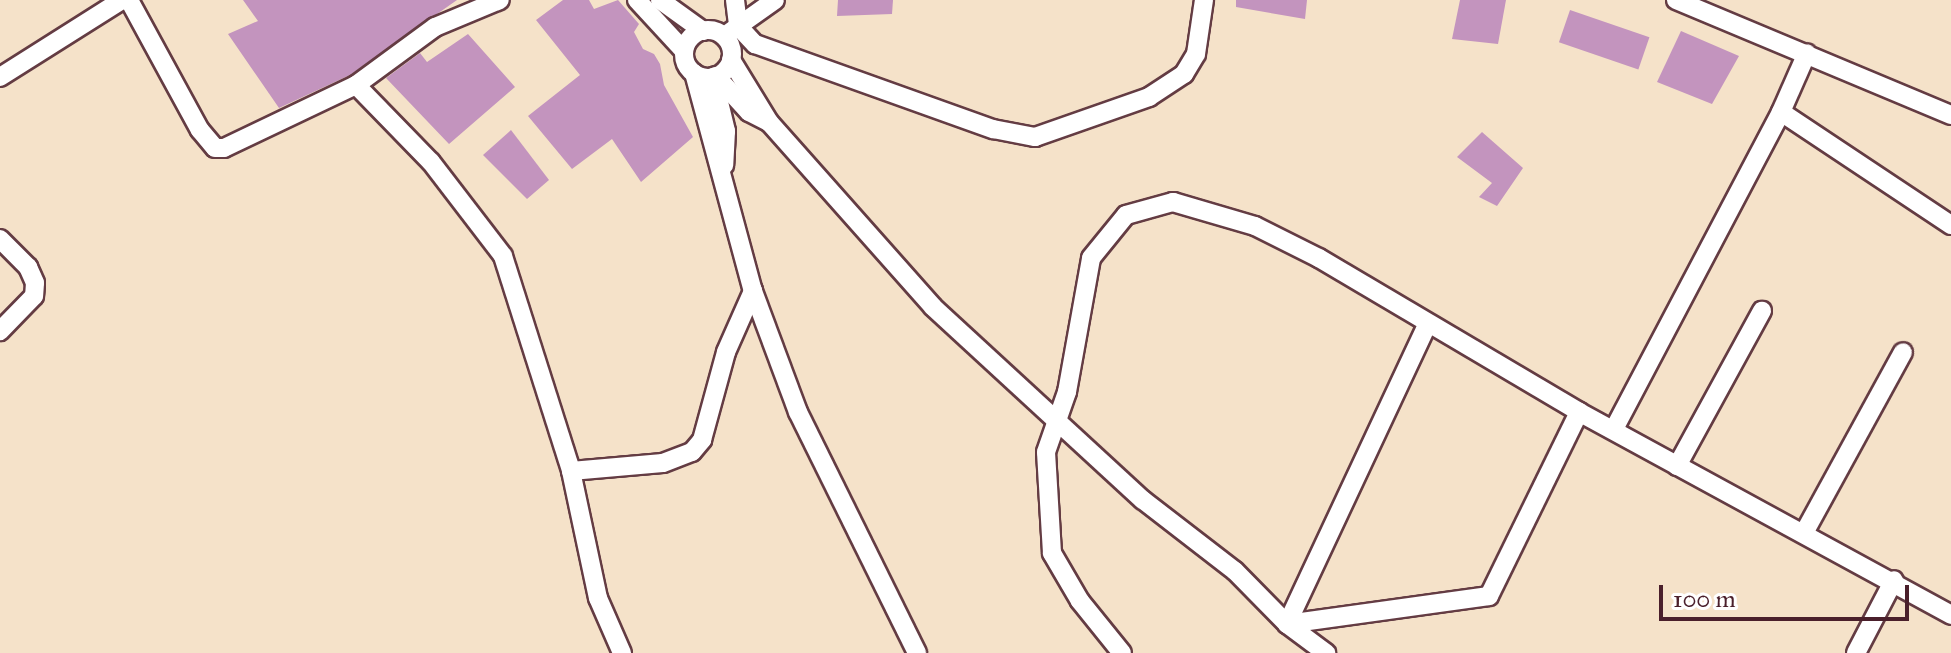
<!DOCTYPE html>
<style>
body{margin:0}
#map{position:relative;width:1951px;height:653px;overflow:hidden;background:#f5e2c9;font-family:"IM FELL Great Primer",serif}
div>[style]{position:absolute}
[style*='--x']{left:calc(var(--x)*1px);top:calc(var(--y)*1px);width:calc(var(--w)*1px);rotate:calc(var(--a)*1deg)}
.building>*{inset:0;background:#c394be;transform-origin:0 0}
.roads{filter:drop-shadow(2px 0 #643c43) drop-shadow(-2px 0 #643c43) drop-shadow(0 2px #643c43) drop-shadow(0 -2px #643c43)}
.minor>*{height:18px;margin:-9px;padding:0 9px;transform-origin:9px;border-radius:9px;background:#fff}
.minor>.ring{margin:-9px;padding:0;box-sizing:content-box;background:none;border:18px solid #fff;border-radius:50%}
span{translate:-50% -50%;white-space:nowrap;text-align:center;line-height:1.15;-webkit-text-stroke:6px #fff;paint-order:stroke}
.scale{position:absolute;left:1659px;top:585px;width:250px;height:36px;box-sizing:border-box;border:4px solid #4a1f2b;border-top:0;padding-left:10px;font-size:24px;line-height:28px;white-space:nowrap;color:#4a1f2b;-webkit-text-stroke:6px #fff;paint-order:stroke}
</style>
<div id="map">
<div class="building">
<div style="clip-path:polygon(243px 0,457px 0,350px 75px,279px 108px,228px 34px,258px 21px)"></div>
<div style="clip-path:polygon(563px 0,589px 0,594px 9px,618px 0,639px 24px,634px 32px,643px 49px,654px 54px,660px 64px,664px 85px,693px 137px,641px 182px,612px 139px,572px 169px,528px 116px,580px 75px,536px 20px)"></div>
<div style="clip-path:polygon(838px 0,893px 0,892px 14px,837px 16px)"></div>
<div style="clip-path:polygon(1236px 0,1307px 0,1305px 19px,1236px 7px)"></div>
<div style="clip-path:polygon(1460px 0,1506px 0,1498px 44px,1452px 39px)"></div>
<div style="left:1570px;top:10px;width:84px;height:34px;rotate:19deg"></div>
<div style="clip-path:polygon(1681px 31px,1739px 56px,1712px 104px,1657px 82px)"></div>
<div style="clip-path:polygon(468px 34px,515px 87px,449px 144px,386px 78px,420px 53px,427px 62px)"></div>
<div style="clip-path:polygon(511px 130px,549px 180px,527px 199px,483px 155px)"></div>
<div style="clip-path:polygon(1482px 132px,1523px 168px,1497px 206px,1479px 197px,1492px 183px,1457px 157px)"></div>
</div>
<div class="roads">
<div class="minor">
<div style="--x:129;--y:0;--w:148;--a:61.4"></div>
<div style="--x:200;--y:130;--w:23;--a:50"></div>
<div style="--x:215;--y:148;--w:9;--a:0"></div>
<div style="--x:224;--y:148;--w:146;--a:-25.5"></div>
<div style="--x:356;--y:85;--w:98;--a:-36.3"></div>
<div style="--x:435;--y:27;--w:70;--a:-22.6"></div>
<div style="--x:637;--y:0;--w:69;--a:47.3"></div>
<div style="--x:660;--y:0;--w:53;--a:35.8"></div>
<div style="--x:735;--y:0;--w:26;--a:83"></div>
<div style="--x:738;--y:26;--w:25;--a:47"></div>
<div style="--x:755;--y:44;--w:253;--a:19.7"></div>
<div style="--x:993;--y:129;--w:43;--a:10.8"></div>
<div style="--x:1035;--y:137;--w:121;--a:-19.3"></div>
<div style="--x:1149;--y:97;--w:42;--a:-33.3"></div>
<div style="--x:1184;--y:74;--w:23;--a:-59"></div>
<div style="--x:1196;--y:54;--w:55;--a:-81.6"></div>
<div style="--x:1676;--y:0;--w:298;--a:22.7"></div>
<div class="ring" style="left:684px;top:30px;width:30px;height:30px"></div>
<div style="--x:730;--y:32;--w:55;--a:-35.4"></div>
<div style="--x:731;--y:60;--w:73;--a:58.5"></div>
<div style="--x:769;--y:122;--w:247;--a:48.4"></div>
<div style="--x:933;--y:307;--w:285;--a:42.6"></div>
<div style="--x:1143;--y:500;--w:116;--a:37.7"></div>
<div style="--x:1235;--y:571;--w:74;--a:45.5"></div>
<div style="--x:1287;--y:624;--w:49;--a:36.6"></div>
<div style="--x:694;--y:73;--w:226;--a:74.9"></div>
<div style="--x:753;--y:291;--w:129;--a:69.6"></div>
<div style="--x:798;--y:412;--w:269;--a:63.7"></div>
<div style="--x:716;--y:76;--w:49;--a:47.5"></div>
<div style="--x:749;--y:112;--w:22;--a:27"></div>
<div style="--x:0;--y:77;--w:144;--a:-32.3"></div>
<div style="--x:713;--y:77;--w:56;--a:76.5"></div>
<div style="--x:726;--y:131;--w:34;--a:93"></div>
<div style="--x:356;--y:85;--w:107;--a:45.8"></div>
<div style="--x:431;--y:162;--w:118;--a:52.5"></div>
<div style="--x:503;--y:256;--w:225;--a:72.4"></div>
<div style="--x:571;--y:471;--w:130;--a:78"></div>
<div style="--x:598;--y:598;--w:60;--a:66.4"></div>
<div style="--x:1781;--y:112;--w:204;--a:33.6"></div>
<div style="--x:0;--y:239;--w:40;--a:45"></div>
<div style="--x:28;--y:267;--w:17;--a:66"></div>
<div style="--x:35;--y:283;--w:13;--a:94"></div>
<div style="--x:34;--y:296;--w:49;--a:134.2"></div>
<div style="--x:1614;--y:429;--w:358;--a:-62.2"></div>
<div style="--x:1781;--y:112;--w:64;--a:-66.2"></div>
<div style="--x:1677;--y:466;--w:177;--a:-61.3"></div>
<div style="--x:571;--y:471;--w:92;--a:-5"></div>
<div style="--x:663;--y:463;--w:31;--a:-21"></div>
<div style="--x:692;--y:452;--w:16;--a:-50"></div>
<div style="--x:702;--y:440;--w:91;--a:-74.7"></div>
<div style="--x:726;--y:352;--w:67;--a:-66.1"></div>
<div style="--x:1804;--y:533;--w:206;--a:-61.3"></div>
<div style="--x:1287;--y:624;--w:204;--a:-7.9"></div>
<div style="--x:1489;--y:596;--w:205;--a:-63.9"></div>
<div style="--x:1287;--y:624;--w:332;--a:-64.9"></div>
<div style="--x:1122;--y:653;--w:67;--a:-128.9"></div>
<div style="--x:1080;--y:601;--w:56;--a:-120.3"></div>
<div style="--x:1052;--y:553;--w:101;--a:-93.4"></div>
<div style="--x:1046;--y:452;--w:64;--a:-70.7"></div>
<div style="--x:1067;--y:392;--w:136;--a:-79.8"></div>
<div style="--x:1091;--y:258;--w:55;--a:-50.9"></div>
<div style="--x:1126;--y:215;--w:49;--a:-15.5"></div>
<div style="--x:1173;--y:202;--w:85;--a:16.3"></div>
<div style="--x:1255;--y:226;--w:72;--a:26.6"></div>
<div style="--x:1319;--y:258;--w:302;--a:30.6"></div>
<div style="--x:1579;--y:412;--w:424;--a:28.6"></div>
<div style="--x:1856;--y:653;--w:82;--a:-62.5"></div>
</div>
</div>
<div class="scale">100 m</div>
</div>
